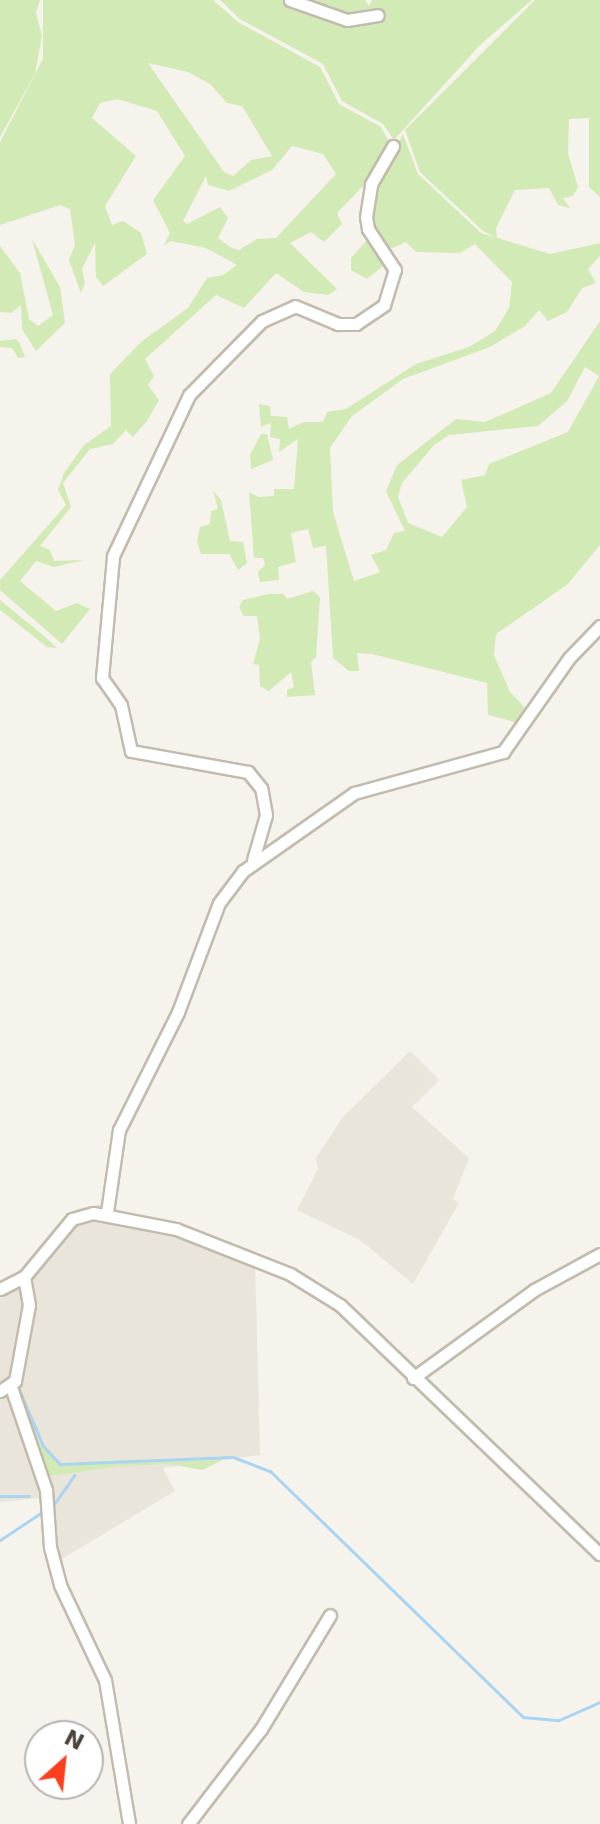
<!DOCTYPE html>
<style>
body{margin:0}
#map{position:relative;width:600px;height:1824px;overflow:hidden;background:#f6f3ec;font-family:"DejaVu Sans",sans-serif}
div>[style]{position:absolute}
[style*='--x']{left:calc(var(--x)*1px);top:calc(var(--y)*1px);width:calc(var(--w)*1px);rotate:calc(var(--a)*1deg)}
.residential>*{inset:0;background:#eae5da}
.green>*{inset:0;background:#d2eab5}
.stream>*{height:3px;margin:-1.5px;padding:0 1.5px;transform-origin:1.5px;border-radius:1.5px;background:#a9d4f2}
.roads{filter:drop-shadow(2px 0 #c2bbae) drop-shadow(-2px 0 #c2bbae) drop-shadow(0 2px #c2bbae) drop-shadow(0 -2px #c2bbae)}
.minor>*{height:11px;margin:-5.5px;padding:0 5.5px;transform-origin:5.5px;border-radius:5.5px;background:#fff}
span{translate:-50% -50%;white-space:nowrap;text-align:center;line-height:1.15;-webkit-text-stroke:6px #fff;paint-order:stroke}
.north{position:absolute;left:24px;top:1720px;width:80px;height:80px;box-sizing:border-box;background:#fff;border:2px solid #b7b4b0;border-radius:50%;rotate:27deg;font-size:22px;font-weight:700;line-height:32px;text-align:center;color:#4b4439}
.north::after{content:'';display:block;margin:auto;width:28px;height:36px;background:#fc3f1d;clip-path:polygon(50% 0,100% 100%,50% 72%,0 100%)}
</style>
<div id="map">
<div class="residential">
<div style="clip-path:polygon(410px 1051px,439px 1080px,412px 1107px,469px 1158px,453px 1199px,459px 1203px,413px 1284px,360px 1240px,297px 1210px,318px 1169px,316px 1158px,342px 1118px)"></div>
<div style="clip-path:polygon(102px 1204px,255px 1258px,260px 1455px,163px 1468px,175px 1491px,47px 1568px,41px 1498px,0 1502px,0 1287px,24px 1275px,77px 1209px)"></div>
</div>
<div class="green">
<div style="clip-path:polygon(0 0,40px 0,36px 13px,42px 36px,35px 74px,0 137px)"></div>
<div style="clip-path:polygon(evenodd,43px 0,213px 0,238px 22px,320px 67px,339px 104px,381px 127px,390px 144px,368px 181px,337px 213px,342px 224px,324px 242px,311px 232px,290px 243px,337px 289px,328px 295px,304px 292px,276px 273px,244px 308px,216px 295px,145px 359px,154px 376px,148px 385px,159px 400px,147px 421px,133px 437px,126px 430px,113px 444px,90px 449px,63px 483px,71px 507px,40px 546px,50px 550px,54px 561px,84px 560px,54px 567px,36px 561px,20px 581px,56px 611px,77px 603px,90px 609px,62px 644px,0 590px,0 580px,66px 505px,58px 490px,64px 473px,84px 445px,111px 426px,110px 374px,142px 341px,188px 308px,207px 278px,223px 275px,237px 265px,206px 248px,171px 241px,164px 245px,170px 233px,153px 200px,185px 156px,157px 111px,117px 99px,100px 103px,92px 118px,136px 156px,105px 206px,112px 225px,123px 221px,141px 233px,147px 254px,103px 286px,96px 277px,95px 243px,82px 269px,85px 283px,81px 293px,69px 260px,75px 245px,70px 209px,60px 205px,0 225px,0 142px,43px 59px,43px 0,148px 63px,188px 72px,210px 84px,227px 103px,242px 106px,272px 156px,251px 160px,233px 176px,224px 172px,148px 63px,43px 0,292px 146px,323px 154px,336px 174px,276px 238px,257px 239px,239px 250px,230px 247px,218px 238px,228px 218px,220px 207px,187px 224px,183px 221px,206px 176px,208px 185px,229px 191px,272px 170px,292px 146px)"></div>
<div style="clip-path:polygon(220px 0,285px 0,357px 19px,297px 0,365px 0,369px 6px,372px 0,532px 0,481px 44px,394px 140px,383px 124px,342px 101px,323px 64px,240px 19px)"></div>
<div style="clip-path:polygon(535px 0,600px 0,600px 197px,589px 187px,589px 118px,569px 119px,568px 153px,578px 187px,573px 196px,563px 198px,570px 208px,558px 205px,549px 188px,515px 190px,496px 228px,497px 238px,483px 231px,420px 172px,405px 130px)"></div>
<div style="clip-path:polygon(evenodd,403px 134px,418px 174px,481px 233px,550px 254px,600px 243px,600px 256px,588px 269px,596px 283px,582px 288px,567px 312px,548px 321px,539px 310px,525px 326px,490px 347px,403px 379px,352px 416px,330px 448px,333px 512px,354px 581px,380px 572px,371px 555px,386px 550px,394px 533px,405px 531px,386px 491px,397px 465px,456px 419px,485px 422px,551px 393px,600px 321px,600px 545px,568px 584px,496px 634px,494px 655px,510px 692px,530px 713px,523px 724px,488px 715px,487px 683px,372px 654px,357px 653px,359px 671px,349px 671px,333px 658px,326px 546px,313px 548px,308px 529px,291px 533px,296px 562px,278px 567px,279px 580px,260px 582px,258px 572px,265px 565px,263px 558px,254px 558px,249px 492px,259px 497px,274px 496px,274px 489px,294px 489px,298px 439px,279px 452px,280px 439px,270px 437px,271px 423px,261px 427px,259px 404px,270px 406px,271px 416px,287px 417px,289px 429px,303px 422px,323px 422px,327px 412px,346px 409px,416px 364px,469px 347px,495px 331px,509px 308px,512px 282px,475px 244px,460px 253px,416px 252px,406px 242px,388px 250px,370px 228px,370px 197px,403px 134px,585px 367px,599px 376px,568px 432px,489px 464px,485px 475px,461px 480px,467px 507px,442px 537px,408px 523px,398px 497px,402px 483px,434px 445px,449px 435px,538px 426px,567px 401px,585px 367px)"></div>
<div style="clip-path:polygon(32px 239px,60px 287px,65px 323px,36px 351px,22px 329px,21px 305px,11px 313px,0 312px,0 246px,20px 273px,29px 319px,38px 326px,53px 315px)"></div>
<div style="clip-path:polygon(368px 239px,389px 261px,367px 279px,351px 270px,351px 258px)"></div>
<div style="clip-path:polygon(16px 339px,19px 342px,25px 357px,18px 358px,12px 348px,0 347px,0 341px)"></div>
<div style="clip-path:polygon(261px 434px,267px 434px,273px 460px,251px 469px,250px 455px)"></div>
<div style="clip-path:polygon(213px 490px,221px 500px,230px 541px,243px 542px,247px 563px,238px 570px,229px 554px,201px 554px,197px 542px,200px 527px,210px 524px,211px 511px,218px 509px)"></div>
<div style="clip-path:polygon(313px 591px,320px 597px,316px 657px,311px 662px,315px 695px,287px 697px,287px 690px,294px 687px,291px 672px,269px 691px,260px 686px,259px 665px,253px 664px,260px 639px,257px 616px,244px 616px,239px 607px,243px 600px,268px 594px,284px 594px,287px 599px)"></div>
<div style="clip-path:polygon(0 600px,44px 636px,57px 648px,47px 647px,0 610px)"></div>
<div style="clip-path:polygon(16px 1386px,41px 1446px,60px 1465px,222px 1460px,203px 1470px,168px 1464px,120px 1466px,44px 1477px)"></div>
</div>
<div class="stream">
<div style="--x:17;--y:1385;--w:66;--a:66.9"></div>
<div style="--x:43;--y:1446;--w:25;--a:47"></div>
<div style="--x:60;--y:1464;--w:173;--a:-2.3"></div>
<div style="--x:233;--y:1457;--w:40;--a:21"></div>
<div style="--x:270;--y:1471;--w:353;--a:44.2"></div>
<div style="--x:523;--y:1717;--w:36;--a:5"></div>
<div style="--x:559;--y:1720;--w:45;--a:-23.7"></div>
<div style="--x:0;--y:1496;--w:29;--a:0"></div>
<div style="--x:52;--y:1507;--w:39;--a:-55"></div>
<div style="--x:0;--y:1540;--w:50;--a:-33.7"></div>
</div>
<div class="roads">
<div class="minor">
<div style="--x:290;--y:0;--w:60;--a:19.3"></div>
<div style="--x:347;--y:20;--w:31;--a:-9"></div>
<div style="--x:253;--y:860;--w:47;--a:-73.9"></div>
<div style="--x:266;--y:815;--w:27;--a:-100"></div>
<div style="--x:261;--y:788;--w:21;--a:-129"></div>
<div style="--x:248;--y:772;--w:119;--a:-169.8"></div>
<div style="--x:131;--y:751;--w:47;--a:-102.3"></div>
<div style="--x:121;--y:705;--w:33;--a:-125"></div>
<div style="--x:102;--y:678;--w:122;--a:-84.8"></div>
<div style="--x:113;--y:556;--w:178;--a:-64.7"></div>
<div style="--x:189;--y:395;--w:104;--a:-45.4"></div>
<div style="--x:262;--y:321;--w:36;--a:-24"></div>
<div style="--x:295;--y:306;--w:47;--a:22.7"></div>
<div style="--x:338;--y:324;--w:18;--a:0"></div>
<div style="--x:356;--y:324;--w:34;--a:-34"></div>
<div style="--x:384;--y:305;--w:37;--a:-73"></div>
<div style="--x:395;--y:270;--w:49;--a:-123.4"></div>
<div style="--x:368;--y:229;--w:12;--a:-99"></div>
<div style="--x:366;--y:217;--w:33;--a:-81"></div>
<div style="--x:371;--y:184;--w:44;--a:-59.9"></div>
<div style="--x:107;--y:1212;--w:83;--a:-81.7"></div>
<div style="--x:119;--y:1130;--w:132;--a:-63.4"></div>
<div style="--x:178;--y:1012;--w:116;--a:-69.4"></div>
<div style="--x:219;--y:903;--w:40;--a:-53"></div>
<div style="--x:243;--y:871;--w:136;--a:-35.1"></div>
<div style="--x:354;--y:793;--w:155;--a:-15.4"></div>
<div style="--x:503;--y:752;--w:115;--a:-54.9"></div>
<div style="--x:569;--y:658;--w:45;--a:-45.9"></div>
<div style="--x:0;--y:1289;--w:27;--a:-27"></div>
<div style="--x:24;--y:1277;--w:75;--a:-50.4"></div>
<div style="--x:72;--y:1219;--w:22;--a:-16"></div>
<div style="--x:93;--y:1213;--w:85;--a:10.9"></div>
<div style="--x:176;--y:1229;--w:123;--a:21.5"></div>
<div style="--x:290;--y:1274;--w:59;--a:31.8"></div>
<div style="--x:340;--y:1305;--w:360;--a:43.8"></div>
<div style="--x:413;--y:1378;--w:150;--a:-36"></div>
<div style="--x:534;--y:1290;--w:75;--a:-28.6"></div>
<div style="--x:11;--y:1387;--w:109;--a:71.2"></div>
<div style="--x:46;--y:1490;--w:57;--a:86"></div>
<div style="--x:50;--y:1547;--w:39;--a:75"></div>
<div style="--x:60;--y:1585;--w:105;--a:64.7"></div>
<div style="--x:105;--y:1680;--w:146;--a:80.5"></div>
<div style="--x:0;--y:1391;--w:18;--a:-34"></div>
<div style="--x:15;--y:1381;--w:77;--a:-79.6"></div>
<div style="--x:29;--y:1305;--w:28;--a:-100"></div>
<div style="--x:188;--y:1824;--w:120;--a:-52.5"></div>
<div style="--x:261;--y:1729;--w:133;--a:-58.8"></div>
</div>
</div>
<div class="north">N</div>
</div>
